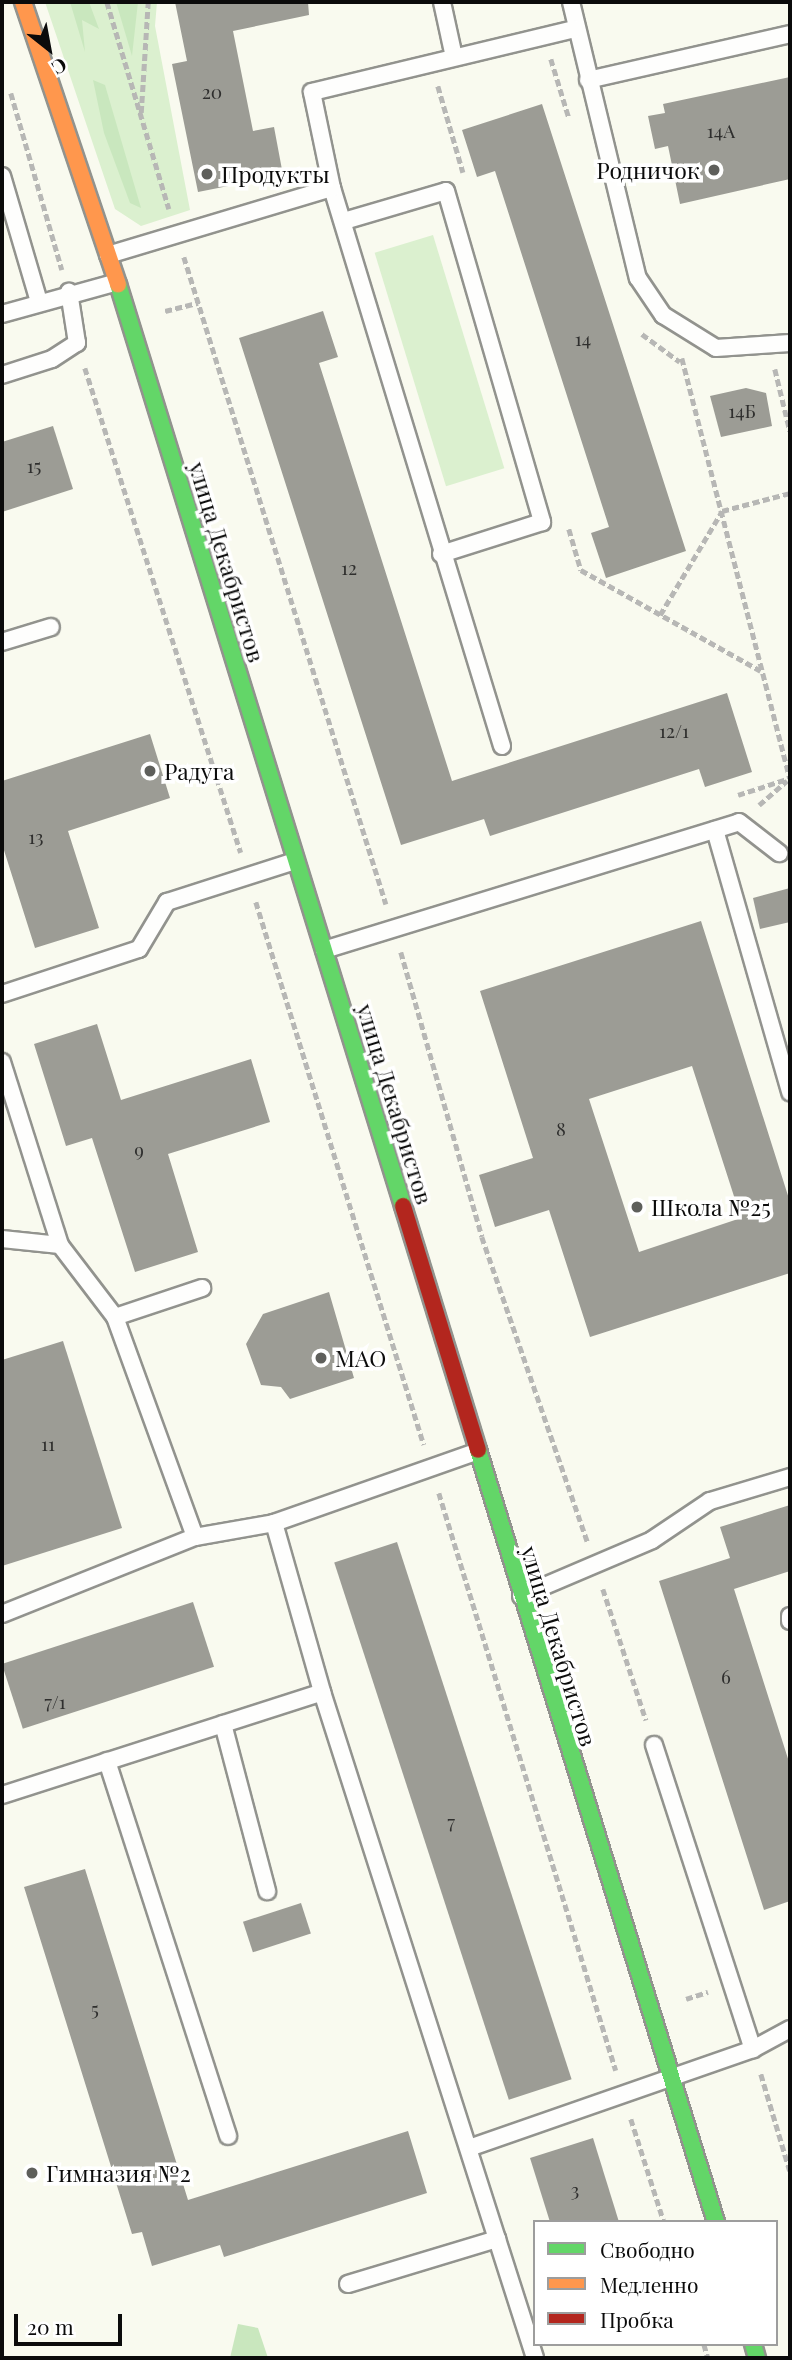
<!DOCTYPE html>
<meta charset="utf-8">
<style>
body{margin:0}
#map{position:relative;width:792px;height:2360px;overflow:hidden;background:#f9faef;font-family:"Playfair Display",serif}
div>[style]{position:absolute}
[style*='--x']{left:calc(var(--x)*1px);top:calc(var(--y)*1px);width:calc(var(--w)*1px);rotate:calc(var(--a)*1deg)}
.green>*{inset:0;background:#dbf0cf;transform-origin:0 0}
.forest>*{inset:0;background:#c9e7be}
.building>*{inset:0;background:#9c9c95;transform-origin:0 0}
.path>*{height:4.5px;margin-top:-2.25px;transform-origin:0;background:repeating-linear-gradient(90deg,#b7b7b5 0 7px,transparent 0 10.5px)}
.roads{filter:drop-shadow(2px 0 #92938e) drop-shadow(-2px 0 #92938e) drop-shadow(0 2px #92938e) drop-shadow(0 -2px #92938e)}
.lane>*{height:16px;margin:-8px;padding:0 8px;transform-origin:8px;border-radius:8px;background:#fefefd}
.fast>*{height:16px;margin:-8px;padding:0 8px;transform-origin:8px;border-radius:8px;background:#63d668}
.slow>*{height:16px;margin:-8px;padding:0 8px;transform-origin:8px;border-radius:8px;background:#ff974d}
.jam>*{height:16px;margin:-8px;padding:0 8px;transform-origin:8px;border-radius:8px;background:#b3261e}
.dots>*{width:19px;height:19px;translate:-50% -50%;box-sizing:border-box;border:4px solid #fff;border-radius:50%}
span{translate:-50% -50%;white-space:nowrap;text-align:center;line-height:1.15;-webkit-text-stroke:7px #fff;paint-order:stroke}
.number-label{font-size:19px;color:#2f2f2e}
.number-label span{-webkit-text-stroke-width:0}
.poi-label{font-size:23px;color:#0b0b0b}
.right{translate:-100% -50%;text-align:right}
.left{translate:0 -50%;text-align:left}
.street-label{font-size:23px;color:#0b0b0b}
.frame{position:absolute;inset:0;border:4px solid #0b0b0b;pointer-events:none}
.legend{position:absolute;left:533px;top:2220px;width:245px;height:126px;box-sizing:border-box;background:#fff;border:2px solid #9d9d9d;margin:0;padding:9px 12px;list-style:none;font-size:21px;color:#0b0b0b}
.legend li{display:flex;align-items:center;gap:14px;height:35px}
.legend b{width:35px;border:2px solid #9d9d9d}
.north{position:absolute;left:14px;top:14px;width:70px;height:70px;-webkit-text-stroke:5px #fff;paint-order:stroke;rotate:149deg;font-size:19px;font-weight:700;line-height:28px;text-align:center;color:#0b0b0b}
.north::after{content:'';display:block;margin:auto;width:24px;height:32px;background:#0b0b0b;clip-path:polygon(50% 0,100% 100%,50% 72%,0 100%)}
.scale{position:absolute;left:14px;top:2314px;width:108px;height:32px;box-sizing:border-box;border:4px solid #0b0b0b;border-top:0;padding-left:9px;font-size:21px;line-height:24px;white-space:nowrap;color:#0b0b0b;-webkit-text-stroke:5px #fff;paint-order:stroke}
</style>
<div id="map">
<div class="green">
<div style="clip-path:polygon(45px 2px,157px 2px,155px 26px,190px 210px,141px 226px,115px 209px)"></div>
<div style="left:433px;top:235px;width:244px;height:61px;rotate:73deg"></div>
</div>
<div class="forest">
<div style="clip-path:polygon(70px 2px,89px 2px,99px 29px,82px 20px,85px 52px)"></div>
<div style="clip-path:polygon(116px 2px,138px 2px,132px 56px)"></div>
<div style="clip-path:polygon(93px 80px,105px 85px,141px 208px,130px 203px,104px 133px)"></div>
<div style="clip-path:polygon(238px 2324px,258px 2328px,268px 2358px,230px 2358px)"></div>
</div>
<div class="building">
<div style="clip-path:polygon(175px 2px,308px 2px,309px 15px,233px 31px,253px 131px,274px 127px,283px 175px,198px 192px,172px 64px,187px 61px)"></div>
<div style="clip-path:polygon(790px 77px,790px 179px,680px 204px,668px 146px,655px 149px,648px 116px,665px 113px,663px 104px)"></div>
<div style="clip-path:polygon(542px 104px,686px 551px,606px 578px,591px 533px,609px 527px,495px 171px,477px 177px,462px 130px)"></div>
<div style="clip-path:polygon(323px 311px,338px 357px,319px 363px,452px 781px,727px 693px,752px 772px,705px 787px,699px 769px,490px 836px,484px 819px,401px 845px,239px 338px)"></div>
<div style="clip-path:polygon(746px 388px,766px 393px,772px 426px,721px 437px,710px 396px)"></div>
<div style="clip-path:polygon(53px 426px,73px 489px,2px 512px,2px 442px)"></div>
<div style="clip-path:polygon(150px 734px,170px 798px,68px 831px,99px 928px,35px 948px,2px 844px,2px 781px)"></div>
<div style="clip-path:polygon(790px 888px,790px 922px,760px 929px,753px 898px)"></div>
<div style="clip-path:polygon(evenodd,701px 921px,790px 1202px,790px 1273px,590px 1337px,549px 1210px,495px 1227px,479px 1175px,533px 1158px,480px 991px,701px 921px,692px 1066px,741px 1218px,639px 1252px,589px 1099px,692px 1066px)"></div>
<div style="clip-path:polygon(97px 1024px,121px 1100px,251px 1059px,270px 1122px,168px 1154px,198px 1252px,135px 1272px,92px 1138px,66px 1146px,34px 1044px)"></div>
<div style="clip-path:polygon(329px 1292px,354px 1378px,290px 1399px,281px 1387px,261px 1385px,246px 1344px,263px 1314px)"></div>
<div style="clip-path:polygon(63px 1341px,122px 1528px,2px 1566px,2px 1360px)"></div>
<div style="clip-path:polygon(790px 1505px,790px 1571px,734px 1589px,790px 1765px,790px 1901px,764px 1910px,659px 1581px,730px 1558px,720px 1527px)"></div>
<div style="left:397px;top:1542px;width:565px;height:66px;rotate:72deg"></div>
<div style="left:193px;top:1602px;width:68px;height:201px;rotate:72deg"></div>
<div style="clip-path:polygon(85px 1869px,188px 2200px,408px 2131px,427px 2193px,224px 2257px,220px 2245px,152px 2266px,142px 2232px,132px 2234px,24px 1887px)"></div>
<div style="left:301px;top:1903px;width:32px;height:61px;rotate:72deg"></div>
<div style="clip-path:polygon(593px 2138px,619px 2222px,550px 2222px,530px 2158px)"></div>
</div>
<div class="path">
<div style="--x:107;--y:2;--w:216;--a:73.3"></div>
<div style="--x:551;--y:59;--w:62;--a:73"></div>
<div style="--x:438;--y:86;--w:90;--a:73.8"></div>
<div style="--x:11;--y:93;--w:184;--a:73.9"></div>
<div style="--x:141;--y:113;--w:111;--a:-86.4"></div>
<div style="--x:184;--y:257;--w:678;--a:72.66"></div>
<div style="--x:165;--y:311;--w:34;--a:-14"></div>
<div style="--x:642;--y:334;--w:47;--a:36.4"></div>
<div style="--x:682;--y:358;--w:434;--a:75.6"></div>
<div style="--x:85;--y:368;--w:509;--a:72.17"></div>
<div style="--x:775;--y:369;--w:64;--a:76.4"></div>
<div style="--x:569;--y:529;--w:43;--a:73.7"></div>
<div style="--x:581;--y:570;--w:206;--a:29.3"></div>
<div style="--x:660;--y:615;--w:121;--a:-59.2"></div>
<div style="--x:722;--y:511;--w:70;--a:-14.8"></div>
<div style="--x:738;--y:795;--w:55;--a:-18.1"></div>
<div style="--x:759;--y:805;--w:37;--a:-41"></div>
<div style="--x:256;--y:902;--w:568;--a:72.81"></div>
<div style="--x:401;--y:952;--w:296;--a:74.1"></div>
<div style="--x:482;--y:1237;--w:322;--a:70.9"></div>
<div style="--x:439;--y:1493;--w:604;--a:72.97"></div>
<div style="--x:603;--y:1589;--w:138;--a:71.8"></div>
<div style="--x:686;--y:1999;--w:23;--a:-18"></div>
<div style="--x:761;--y:2074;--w:101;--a:73.4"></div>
<div style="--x:631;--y:2119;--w:108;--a:72.2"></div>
<div style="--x:704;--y:2344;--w:15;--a:74"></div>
</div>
<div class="roads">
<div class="lane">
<div style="--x:442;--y:2;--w:56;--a:77.7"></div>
<div style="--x:571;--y:2;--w:284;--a:76.4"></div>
<div style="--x:638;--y:278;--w:45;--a:56"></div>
<div style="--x:663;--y:315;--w:62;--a:31.9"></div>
<div style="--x:716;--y:348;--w:74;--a:-3.9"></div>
<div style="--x:588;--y:80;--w:207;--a:-12.8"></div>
<div style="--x:2;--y:176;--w:131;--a:73.6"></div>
<div style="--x:344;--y:221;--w:106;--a:-16.4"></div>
<div style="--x:446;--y:191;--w:345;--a:73.8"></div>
<div style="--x:542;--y:522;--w:106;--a:162.4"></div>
<div style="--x:108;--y:255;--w:234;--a:-16.7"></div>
<div style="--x:2;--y:314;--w:119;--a:-15.5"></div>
<div style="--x:2;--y:375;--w:52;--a:-17.7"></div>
<div style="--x:52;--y:359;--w:30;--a:-33"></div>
<div style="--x:77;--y:343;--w:52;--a:-98.9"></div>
<div style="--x:2;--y:642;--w:51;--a:-17"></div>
<div style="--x:502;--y:746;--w:583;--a:-106.94"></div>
<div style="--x:332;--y:188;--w:98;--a:-101.8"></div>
<div style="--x:312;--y:92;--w:270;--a:-13.5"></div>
<div style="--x:715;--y:830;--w:273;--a:74"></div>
<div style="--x:324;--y:950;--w:434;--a:-17.1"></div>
<div style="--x:739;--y:822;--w:51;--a:37.8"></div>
<div style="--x:2;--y:994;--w:144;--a:-18.2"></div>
<div style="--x:139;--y:949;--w:55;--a:-59.2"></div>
<div style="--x:167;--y:902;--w:134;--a:-17.8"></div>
<div style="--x:2;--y:1062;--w:192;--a:72.4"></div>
<div style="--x:60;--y:1245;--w:91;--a:52.6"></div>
<div style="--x:115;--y:1317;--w:234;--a:70"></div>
<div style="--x:2;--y:1239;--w:58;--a:5.9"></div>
<div style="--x:115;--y:1317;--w:92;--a:-18.4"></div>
<div style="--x:274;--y:1523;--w:176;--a:74.1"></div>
<div style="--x:322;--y:1692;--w:699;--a:72.26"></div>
<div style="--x:521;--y:1596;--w:142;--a:-23.1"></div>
<div style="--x:652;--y:1540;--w:70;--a:-33.9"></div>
<div style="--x:710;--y:1501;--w:84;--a:-16.7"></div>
<div style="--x:2;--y:1614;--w:208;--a:-21.8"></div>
<div style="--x:195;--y:1537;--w:80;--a:-10"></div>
<div style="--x:274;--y:1523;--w:214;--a:-19.4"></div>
<div style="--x:790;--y:1616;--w:5;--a:90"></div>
<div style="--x:223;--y:1724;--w:173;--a:75.2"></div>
<div style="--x:654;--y:1745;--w:320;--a:72"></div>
<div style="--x:107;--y:1761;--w:394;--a:72.1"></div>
<div style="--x:2;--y:1795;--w:336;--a:-17.8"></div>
<div style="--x:469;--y:2148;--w:301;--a:-19.2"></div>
<div style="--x:753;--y:2049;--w:42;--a:-28.4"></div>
<div style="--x:348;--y:2284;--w:156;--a:-16.8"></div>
</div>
<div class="fast">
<div style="--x:118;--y:284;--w:965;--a:72.82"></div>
<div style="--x:478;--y:1450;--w:808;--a:72.87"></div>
<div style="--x:753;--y:2344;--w:15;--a:74"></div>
</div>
<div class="slow">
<div style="--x:23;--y:2;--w:298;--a:71.4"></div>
</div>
<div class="jam">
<div style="--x:403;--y:1206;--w:255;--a:72.9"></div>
</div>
</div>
<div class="dots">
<div style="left:714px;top:170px;background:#5e5f5b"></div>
<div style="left:207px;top:174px;background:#5e5f5b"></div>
<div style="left:150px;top:771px;background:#5e5f5b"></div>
<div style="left:637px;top:1207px;background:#5e5f5b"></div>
<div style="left:321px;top:1358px;background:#5e5f5b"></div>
<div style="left:32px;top:2173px;background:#5e5f5b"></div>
</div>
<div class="number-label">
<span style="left:212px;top:92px">20</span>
<span style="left:721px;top:131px">14А</span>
<span style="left:583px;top:339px">14</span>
<span style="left:742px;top:411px">14Б</span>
<span style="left:34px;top:466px">15</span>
<span style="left:349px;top:568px">12</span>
<span style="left:674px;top:731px">12/1</span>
<span style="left:36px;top:837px">13</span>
<span style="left:561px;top:1129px">8</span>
<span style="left:139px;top:1150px">9</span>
<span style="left:48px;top:1444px">11</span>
<span style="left:726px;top:1677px">6</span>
<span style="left:55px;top:1702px">7/1</span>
<span style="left:451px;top:1822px">7</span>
<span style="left:95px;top:2009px">5</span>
<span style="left:575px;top:2190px">3</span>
</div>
<div class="poi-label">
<span class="right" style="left:700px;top:170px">Родничок</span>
<span class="left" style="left:221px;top:174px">Продукты</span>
<span class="left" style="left:164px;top:771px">Радуга</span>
<span class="left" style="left:651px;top:1207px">Школа №25</span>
<span class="left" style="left:335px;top:1358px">МАО</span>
<span class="left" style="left:46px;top:2173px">Гимназия №2</span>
</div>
<div class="street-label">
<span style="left:227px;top:562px;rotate:73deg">улица Декабристов</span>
<span style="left:395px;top:1104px;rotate:73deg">улица Декабристов</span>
<span style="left:559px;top:1646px;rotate:73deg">улица Декабристов</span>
</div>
<div class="frame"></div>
<ul class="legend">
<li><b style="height:9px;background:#63d668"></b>Свободно</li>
<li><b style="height:9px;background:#ff974d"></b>Медленно</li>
<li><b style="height:9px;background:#b3261e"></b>Пробка</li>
</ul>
<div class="north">С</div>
<div class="scale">20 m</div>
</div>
